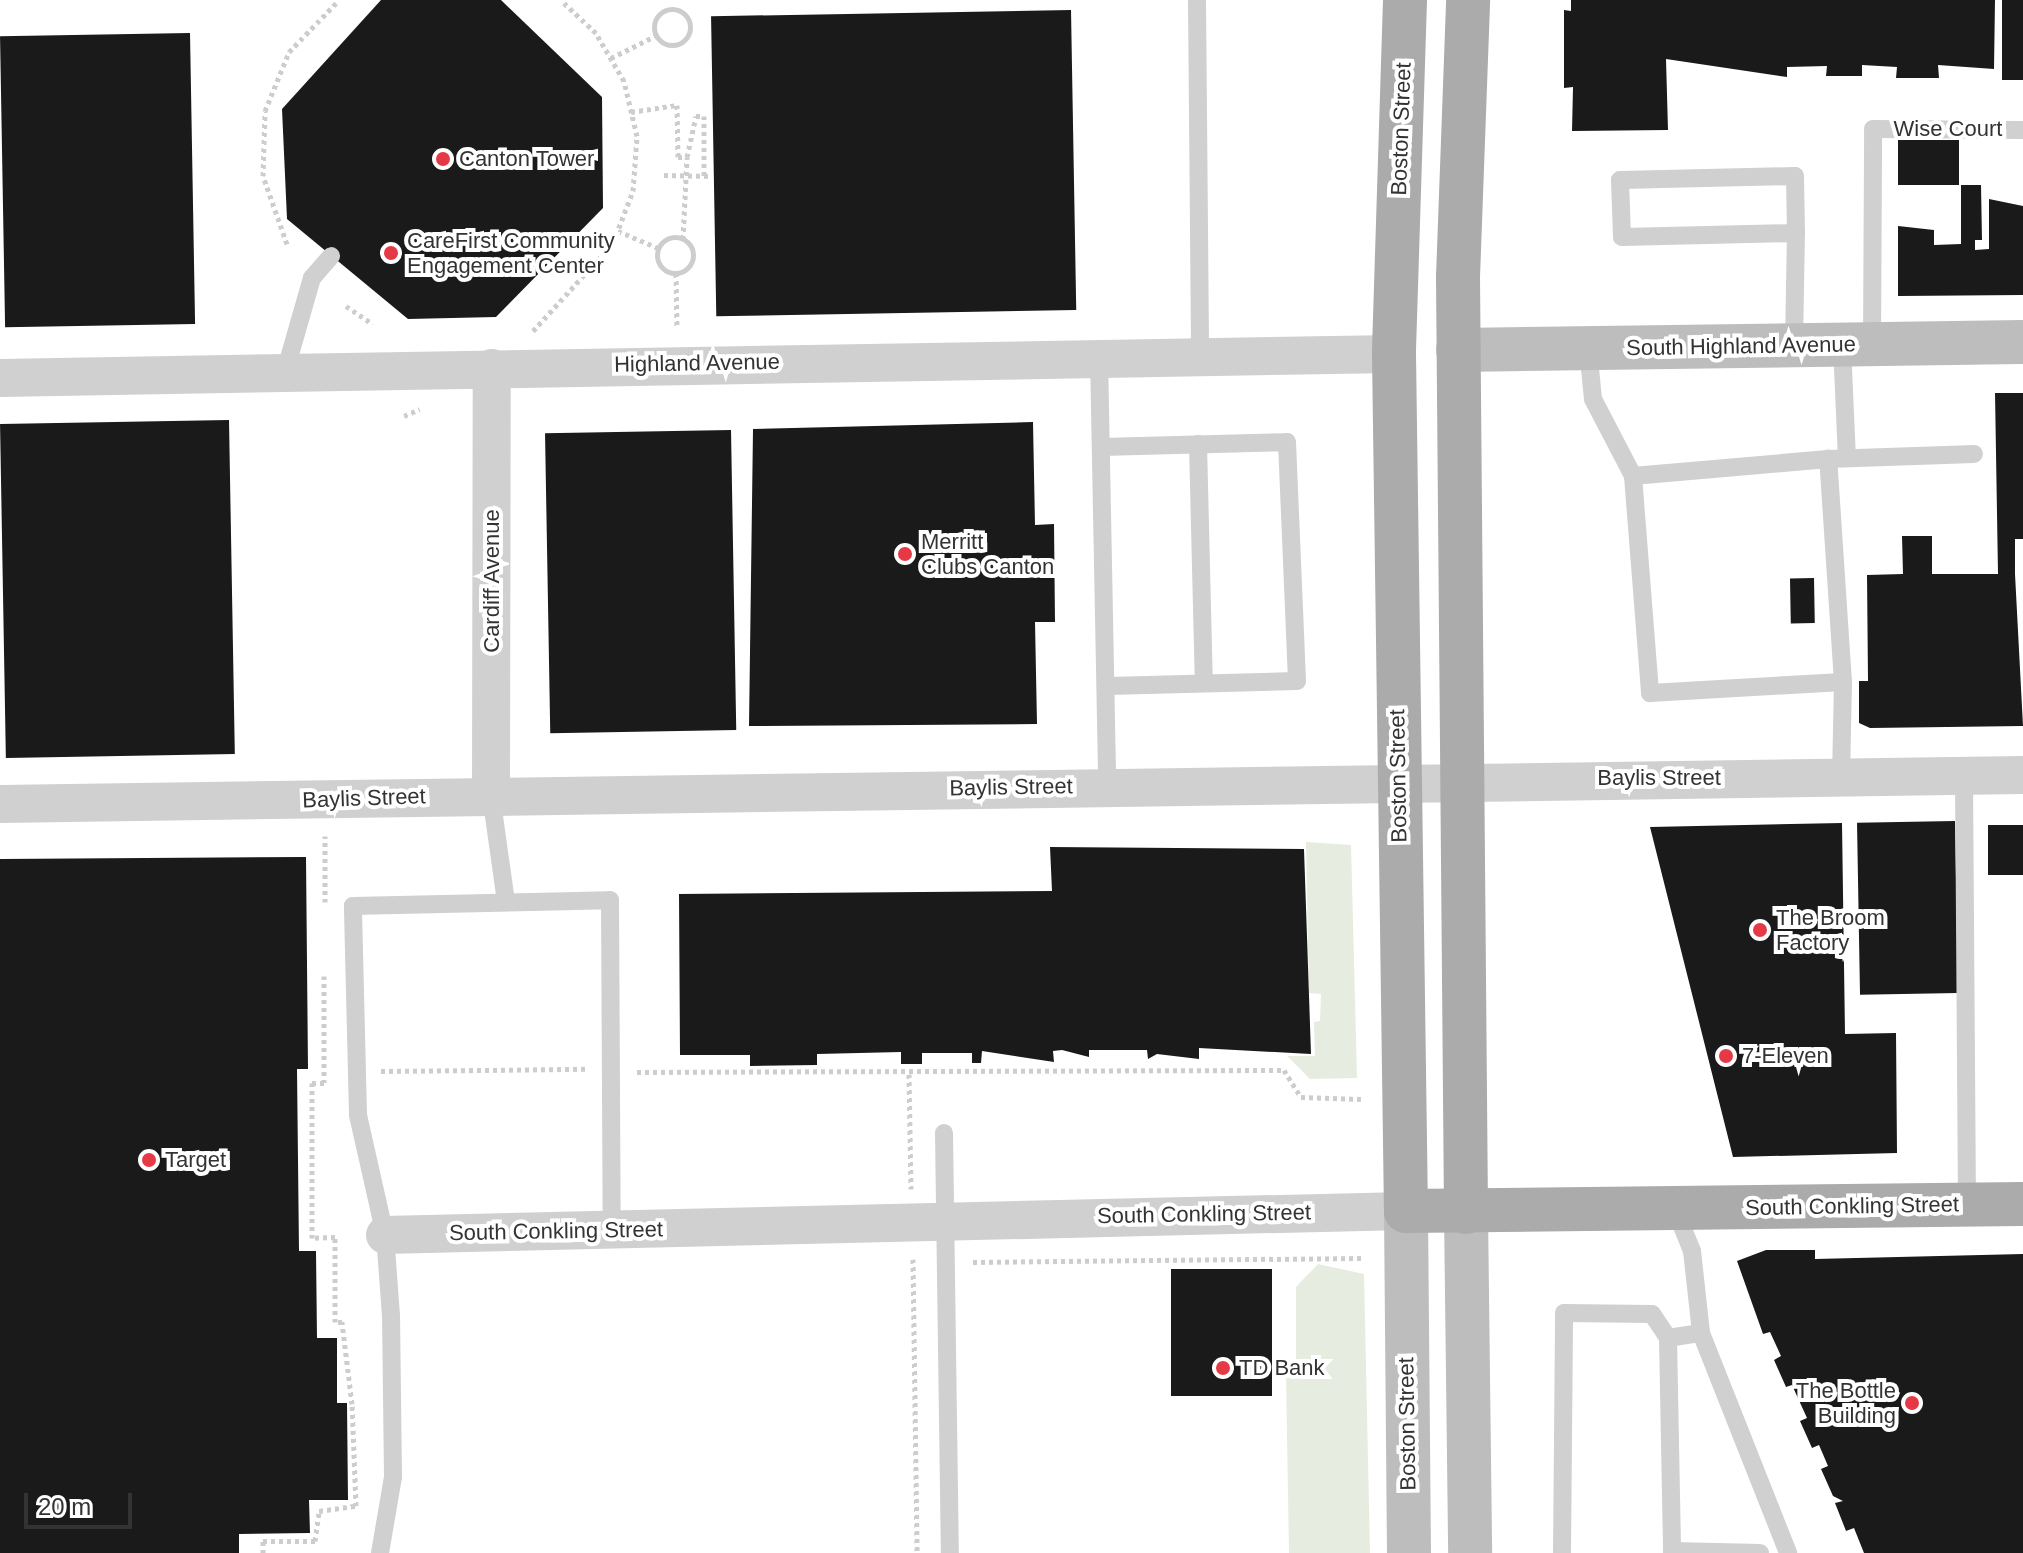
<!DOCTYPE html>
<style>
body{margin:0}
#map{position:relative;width:2023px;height:1553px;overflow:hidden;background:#fff;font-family:Helvetica,sans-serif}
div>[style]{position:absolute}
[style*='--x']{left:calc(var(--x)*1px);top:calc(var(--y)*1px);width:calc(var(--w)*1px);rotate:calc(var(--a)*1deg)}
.green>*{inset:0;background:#e6ecdf}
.building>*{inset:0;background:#1a1a1a;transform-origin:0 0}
.path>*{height:5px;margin-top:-2.5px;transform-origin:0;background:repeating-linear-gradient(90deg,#cdcdcd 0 4px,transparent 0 8px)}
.path>.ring{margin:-2.5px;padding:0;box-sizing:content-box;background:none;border:5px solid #cdcdcd;border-radius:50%}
.lane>*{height:18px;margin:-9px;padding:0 9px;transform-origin:9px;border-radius:9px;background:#d0d0d0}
.street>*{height:38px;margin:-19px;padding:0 19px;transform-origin:19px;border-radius:19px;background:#d0d0d0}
.secondary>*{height:44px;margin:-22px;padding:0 22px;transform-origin:22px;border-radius:22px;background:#bdbdbd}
.primary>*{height:44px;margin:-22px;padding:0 22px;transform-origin:22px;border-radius:22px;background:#ababab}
.dots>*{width:22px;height:22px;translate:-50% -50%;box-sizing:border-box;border:4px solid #fff;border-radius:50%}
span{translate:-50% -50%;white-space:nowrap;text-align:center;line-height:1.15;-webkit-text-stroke:8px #fff;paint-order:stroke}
.street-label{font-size:22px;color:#333}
.poi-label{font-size:22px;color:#333}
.left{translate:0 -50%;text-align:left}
.right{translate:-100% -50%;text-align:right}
.scale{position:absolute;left:24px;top:1493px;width:108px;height:36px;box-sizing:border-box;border:4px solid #333;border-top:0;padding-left:10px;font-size:24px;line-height:28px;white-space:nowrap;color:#333;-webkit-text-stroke:6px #fff;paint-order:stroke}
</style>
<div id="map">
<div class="green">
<div style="clip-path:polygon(1306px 842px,1351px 845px,1357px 1078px,1310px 1079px,1287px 1056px,1315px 1056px,1314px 1022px,1320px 1021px,1321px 994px,1309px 993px)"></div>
<div style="clip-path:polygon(1318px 1264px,1364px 1274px,1370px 1553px,1289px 1553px,1286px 1373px,1296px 1362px,1296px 1287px)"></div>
</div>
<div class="building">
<div style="clip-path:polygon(381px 0,501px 0,602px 97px,603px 208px,496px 317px,408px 319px,287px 219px,282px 109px)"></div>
<div style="clip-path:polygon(1571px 0,1995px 0,1994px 69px,1938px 65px,1939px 78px,1896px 78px,1897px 67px,1862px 65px,1862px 76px,1826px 76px,1827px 66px,1787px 67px,1787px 77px,1666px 59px,1668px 130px,1572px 131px,1573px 87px,1564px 88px,1564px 10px,1571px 11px)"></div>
<div style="left:2002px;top:0;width:21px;height:80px"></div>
<div style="left:1071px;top:10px;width:300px;height:360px;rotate:89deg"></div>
<div style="left:190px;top:33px;width:291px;height:190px;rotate:89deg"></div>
<div style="left:1959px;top:140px;width:45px;height:61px;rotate:90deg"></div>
<div style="clip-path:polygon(1961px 185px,1981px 185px,1982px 240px,1975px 240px,1975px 250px,1989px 249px,1989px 199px,2023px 206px,2023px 295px,1898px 296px,1898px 226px,1934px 230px,1934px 245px,1961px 244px)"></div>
<div style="clip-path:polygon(1995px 393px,2023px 393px,2023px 539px,2015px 539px,2015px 574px,2023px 726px,1870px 728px,1859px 723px,1859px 681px,1868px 681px,1867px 575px,1903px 574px,1902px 536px,1932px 536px,1932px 574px,1998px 574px)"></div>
<div style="left:229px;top:420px;width:334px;height:229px;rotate:89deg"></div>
<div style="clip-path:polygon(1033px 422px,1035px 525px,1054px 524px,1055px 622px,1035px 622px,1037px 724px,749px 726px,753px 429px)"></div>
<div style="left:731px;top:430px;width:300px;height:186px;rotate:89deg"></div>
<div style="left:1814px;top:578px;width:45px;height:24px;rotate:89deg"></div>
<div style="left:1955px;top:821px;width:172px;height:98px;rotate:89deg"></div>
<div style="clip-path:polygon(1842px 823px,1845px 1034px,1896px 1033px,1897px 1153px,1733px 1157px,1650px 827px)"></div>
<div style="left:2023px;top:825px;width:50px;height:35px;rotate:90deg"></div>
<div style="clip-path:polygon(1050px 847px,1304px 849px,1311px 1054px,1199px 1048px,1199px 1059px,1157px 1054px,1148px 1059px,1147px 1050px,1089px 1050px,1089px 1057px,1062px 1050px,1053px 1051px,1054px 1062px,982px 1051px,981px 1063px,972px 1063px,972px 1053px,922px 1053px,922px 1064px,901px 1064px,901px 1052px,817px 1054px,817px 1065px,750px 1066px,750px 1055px,680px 1055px,679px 894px,1052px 891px)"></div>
<div style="clip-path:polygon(306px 857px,308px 1069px,297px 1069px,299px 1251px,316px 1251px,317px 1338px,337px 1338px,337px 1403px,347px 1403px,348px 1500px,309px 1500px,310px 1533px,239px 1534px,239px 1553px,0 1553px,0 859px)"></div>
<div style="clip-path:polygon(1766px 1250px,1815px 1250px,1815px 1259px,2023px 1254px,2023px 1553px,1864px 1553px,1854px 1528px,1846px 1531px,1835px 1503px,1843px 1501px,1833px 1496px,1821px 1469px,1828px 1466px,1819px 1445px,1812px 1448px,1800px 1421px,1807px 1418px,1792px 1385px,1786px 1387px,1774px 1360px,1781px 1356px,1770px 1332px,1763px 1334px,1737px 1261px)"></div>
<div style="left:1272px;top:1269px;width:127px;height:101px;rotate:90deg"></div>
</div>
<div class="path">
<div class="ring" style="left:654px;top:9px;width:31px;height:31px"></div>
<div style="--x:611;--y:58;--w:51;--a:-26.6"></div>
<div style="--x:631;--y:112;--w:47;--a:-8.7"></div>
<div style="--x:677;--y:105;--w:52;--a:88.9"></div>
<div style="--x:678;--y:157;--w:9;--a:0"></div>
<div style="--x:687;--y:157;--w:42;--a:-77.6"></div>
<div style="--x:696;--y:116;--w:8;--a:0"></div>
<div style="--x:704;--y:116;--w:60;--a:90"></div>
<div style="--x:664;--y:175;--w:48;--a:1.2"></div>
<div style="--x:618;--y:231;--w:43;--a:23"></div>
<div class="ring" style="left:657px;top:237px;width:31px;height:31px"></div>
<div style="--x:683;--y:239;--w:82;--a:-87.2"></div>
<div style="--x:287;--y:244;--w:72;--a:-109.4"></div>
<div style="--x:263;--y:176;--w:65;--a:-88.2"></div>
<div style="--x:265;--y:111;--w:64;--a:-67.9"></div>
<div style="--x:289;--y:52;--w:72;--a:-46.1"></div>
<div style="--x:676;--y:273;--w:55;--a:89"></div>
<div style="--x:346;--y:306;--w:32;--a:34"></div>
<div style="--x:533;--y:331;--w:119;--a:-47.7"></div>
<div style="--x:613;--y:243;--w:56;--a:-69"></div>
<div style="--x:633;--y:191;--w:55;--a:-85.8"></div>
<div style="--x:637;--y:136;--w:57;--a:-103.3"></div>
<div style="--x:624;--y:81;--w:56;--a:-120.3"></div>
<div style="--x:596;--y:33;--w:48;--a:-136.7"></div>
<div style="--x:404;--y:416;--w:17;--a:-24"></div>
<div style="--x:325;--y:902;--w:66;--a:-90"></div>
<div style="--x:381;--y:1071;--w:206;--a:-0.6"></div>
<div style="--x:637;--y:1072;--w:647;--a:-0.18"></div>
<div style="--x:1284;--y:1070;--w:32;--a:58"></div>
<div style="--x:1301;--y:1097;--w:60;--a:1.9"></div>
<div style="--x:909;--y:1074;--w:115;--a:89"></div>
<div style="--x:913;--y:1259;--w:294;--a:89.2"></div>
<div style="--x:973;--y:1262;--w:390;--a:-0.6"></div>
<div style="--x:263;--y:1553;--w:12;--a:-90"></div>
<div style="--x:263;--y:1541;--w:52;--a:0"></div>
<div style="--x:315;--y:1541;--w:30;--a:-82"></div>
<div style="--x:319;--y:1511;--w:37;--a:-8"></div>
<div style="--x:356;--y:1506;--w:102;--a:-92.2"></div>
<div style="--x:352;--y:1404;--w:83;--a:-97"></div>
<div style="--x:342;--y:1322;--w:7;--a:180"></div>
<div style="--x:335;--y:1322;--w:85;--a:-90"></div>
<div style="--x:335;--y:1237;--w:23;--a:178"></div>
<div style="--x:312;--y:1238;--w:155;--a:-90"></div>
<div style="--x:312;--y:1083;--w:12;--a:0"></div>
<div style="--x:324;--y:1083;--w:107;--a:-90"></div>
</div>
<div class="lane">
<div style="--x:1197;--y:0;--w:355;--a:89.5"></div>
<div style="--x:1794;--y:345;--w:112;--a:-89"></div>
<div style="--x:1796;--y:233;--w:174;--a:178.7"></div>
<div style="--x:1622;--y:237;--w:57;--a:-92"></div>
<div style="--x:1620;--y:180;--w:175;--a:-1.3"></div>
<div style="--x:1795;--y:176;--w:57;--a:89"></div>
<div style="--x:1842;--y:345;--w:113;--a:87.5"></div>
<div style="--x:1872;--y:345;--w:216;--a:-89.7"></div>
<div style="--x:1873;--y:129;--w:150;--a:0.4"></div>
<div style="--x:1588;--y:348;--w:51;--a:84.4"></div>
<div style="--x:1593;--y:399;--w:87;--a:62.5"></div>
<div style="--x:1099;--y:356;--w:430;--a:88.9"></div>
<div style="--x:285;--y:372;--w:98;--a:-74"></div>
<div style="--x:312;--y:278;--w:29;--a:-49"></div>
<div style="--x:1198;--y:444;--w:239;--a:88.6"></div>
<div style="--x:1101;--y:447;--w:186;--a:-1.5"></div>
<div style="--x:1287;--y:442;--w:239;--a:87.6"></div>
<div style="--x:1297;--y:681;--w:189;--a:178.5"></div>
<div style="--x:1828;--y:459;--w:146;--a:-2"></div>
<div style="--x:1841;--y:777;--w:95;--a:-88.8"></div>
<div style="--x:1843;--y:682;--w:224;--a:-93.8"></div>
<div style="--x:1828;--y:459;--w:196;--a:175"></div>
<div style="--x:1633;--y:476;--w:218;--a:85.5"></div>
<div style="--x:1650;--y:693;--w:193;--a:-3.3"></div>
<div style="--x:1964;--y:777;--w:428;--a:89.6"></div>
<div style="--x:491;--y:795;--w:108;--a:82"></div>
<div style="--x:944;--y:1133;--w:420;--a:89.2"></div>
<div style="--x:1675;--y:1209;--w:45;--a:68"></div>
<div style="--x:1692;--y:1251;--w:82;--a:83.7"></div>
<div style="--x:1701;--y:1333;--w:237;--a:68.4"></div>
<div style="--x:1668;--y:1338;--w:215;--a:88.9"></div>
<div style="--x:1672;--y:1551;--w:88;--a:1.3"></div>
<div style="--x:380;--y:1553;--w:77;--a:-80.3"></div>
<div style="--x:393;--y:1477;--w:161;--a:-90.7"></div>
<div style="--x:391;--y:1316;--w:81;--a:-94.2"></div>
<div style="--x:385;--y:1235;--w:123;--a:-102.7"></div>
<div style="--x:358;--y:1115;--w:209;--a:-91.4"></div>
<div style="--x:353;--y:906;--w:257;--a:-1.3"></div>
<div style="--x:610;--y:900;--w:330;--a:89.7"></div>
<div style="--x:1562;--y:1553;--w:240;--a:-89.5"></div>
<div style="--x:1564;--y:1313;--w:88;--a:0.7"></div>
<div style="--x:1652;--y:1314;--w:29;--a:56"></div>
<div style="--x:1668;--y:1338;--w:33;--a:-9"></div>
</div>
<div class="street">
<div style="--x:0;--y:378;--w:1394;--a:-0.99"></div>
<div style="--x:491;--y:795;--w:427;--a:-89.9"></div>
<div style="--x:0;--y:804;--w:2023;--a:-0.82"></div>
<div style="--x:385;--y:1235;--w:1021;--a:-1.35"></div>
</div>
<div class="secondary">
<div style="--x:1458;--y:350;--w:565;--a:-0.81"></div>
<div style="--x:1406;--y:1211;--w:342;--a:89.5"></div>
<div style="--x:1466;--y:1212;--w:341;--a:89.3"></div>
</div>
<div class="primary">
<div style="--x:1405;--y:0;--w:354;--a:91.8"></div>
<div style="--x:1394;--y:354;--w:857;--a:89.2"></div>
<div style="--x:1406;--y:1211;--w:617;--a:-0.65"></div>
<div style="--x:1466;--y:1212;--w:935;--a:-90.49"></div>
<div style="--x:1458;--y:277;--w:277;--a:-87.9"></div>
</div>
<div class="dots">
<div style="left:443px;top:159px;background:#e63946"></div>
<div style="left:391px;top:253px;background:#e63946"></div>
<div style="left:905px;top:554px;background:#e63946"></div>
<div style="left:1760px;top:930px;background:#e63946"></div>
<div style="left:1726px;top:1056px;background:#e63946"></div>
<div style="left:149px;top:1160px;background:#e63946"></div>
<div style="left:1223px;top:1368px;background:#e63946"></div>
<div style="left:1912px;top:1403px;background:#e63946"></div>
</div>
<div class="street-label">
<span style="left:1401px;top:129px;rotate:-88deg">Boston Street</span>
<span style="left:1948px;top:129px">Wise Court</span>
<span style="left:1741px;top:346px;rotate:-1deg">South Highland Avenue</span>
<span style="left:697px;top:363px;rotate:-1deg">Highland Avenue</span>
<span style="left:492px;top:581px;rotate:-90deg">Cardiff Avenue</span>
<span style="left:1398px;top:776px;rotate:-91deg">Boston Street</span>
<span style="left:1659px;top:778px">Baylis Street</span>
<span style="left:1011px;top:787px;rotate:-1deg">Baylis Street</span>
<span style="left:364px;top:798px;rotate:-2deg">Baylis Street</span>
<span style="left:1852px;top:1206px;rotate:-1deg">South Conkling Street</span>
<span style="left:1204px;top:1214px;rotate:-1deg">South Conkling Street</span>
<span style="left:556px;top:1231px;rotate:-1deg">South Conkling Street</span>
<span style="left:1407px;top:1424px;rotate:-91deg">Boston Street</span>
</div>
<div class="poi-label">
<span class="left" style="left:459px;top:159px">Canton Tower</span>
<span class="left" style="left:407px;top:253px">CareFirst Community<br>Engagement Center</span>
<span class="left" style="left:921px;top:554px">Merritt<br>Clubs Canton</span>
<span class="left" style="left:1776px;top:930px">The Broom<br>Factory</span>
<span class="left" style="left:1742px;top:1056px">7-Eleven</span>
<span class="left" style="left:165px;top:1160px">Target</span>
<span class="left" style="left:1239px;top:1368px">TD Bank</span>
<span class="right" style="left:1896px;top:1403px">The Bottle<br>Building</span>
</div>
<div class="scale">20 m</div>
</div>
